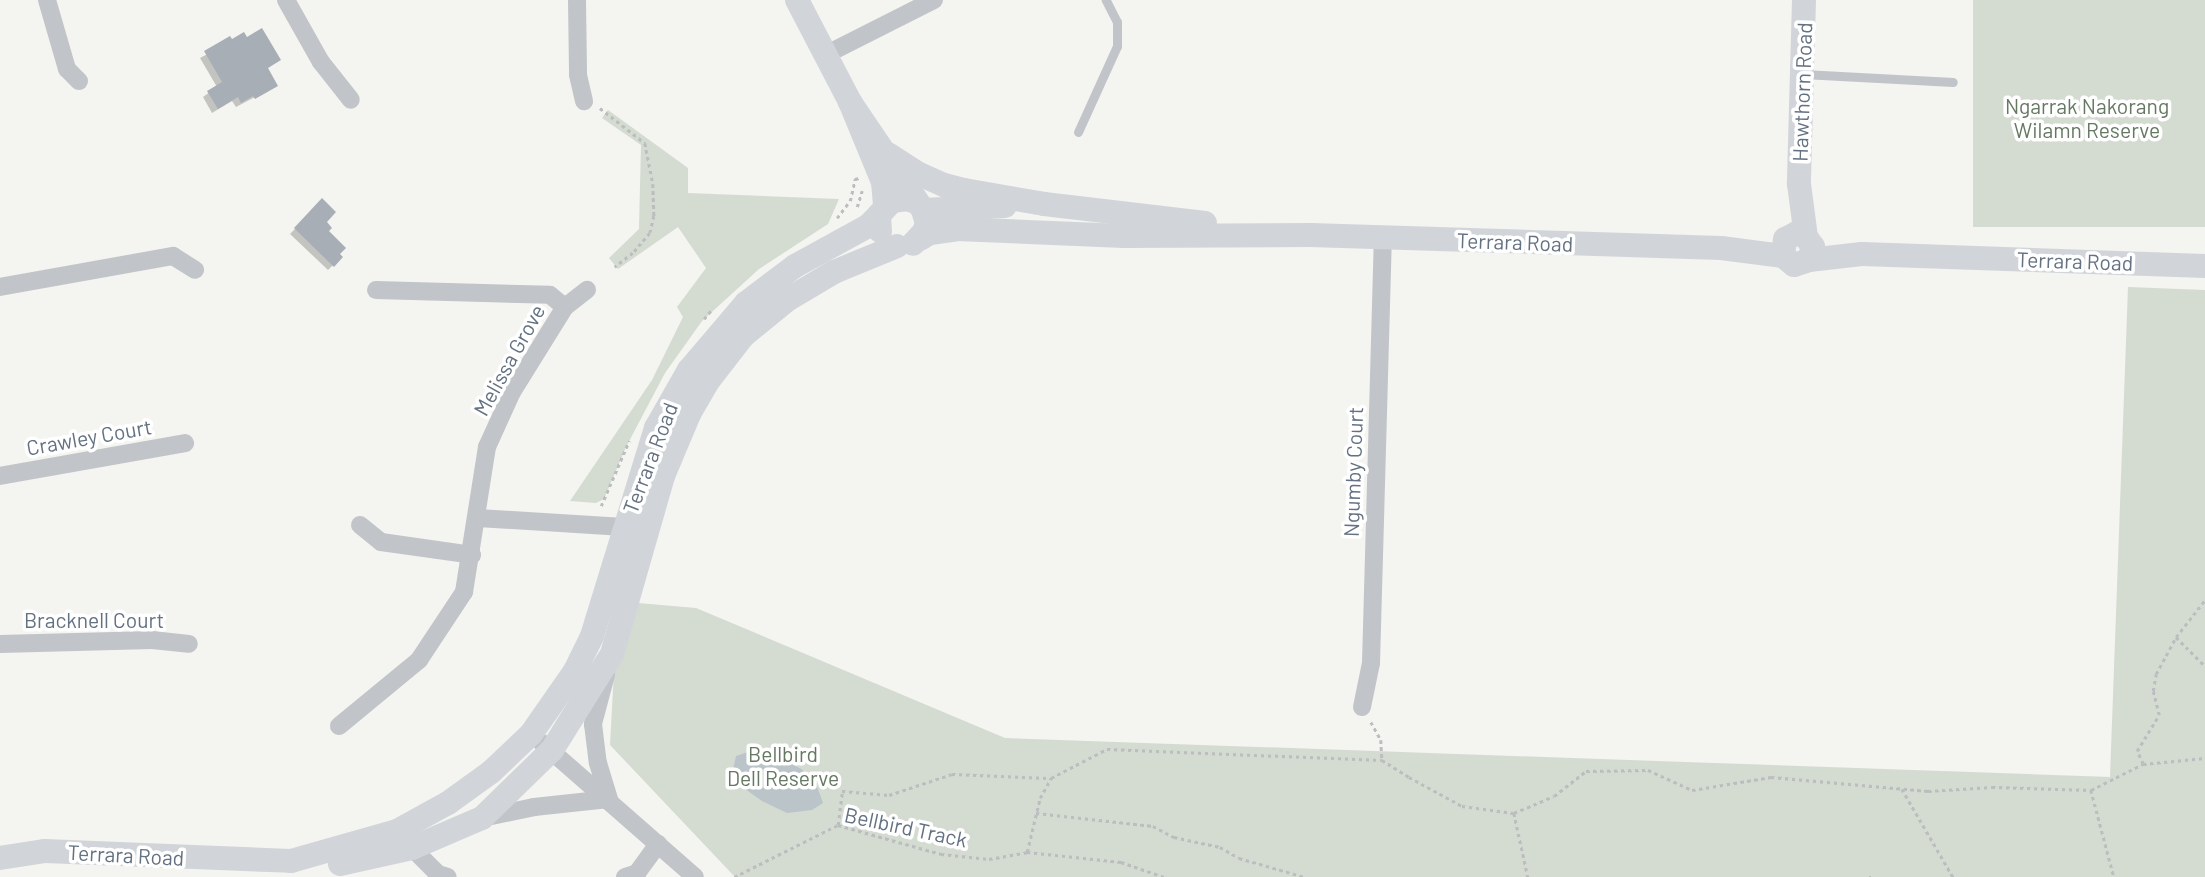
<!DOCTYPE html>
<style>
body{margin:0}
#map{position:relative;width:2205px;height:877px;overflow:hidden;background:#f4f4f0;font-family:Barlow,sans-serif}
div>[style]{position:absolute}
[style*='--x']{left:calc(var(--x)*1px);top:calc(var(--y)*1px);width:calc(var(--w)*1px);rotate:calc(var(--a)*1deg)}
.green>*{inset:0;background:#d4dbd1;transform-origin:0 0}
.water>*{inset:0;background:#bac4c9}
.shadow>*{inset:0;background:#0003}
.building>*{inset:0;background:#a7aeb5}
.path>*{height:2.5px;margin-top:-1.25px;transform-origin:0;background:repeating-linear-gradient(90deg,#bbbdbf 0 3.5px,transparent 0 7px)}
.lane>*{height:9px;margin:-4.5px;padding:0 4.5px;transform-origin:4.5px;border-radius:4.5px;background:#c1c4c8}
.street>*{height:18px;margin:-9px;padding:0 9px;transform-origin:9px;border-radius:9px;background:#c1c4c8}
.secondary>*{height:24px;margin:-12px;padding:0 12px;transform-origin:12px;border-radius:12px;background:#d1d5da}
span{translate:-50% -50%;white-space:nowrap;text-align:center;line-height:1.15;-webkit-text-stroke:7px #fff;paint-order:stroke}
.street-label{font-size:21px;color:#637181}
.park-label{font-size:21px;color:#657862}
</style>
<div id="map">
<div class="green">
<div style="left:1973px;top:0;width:232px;height:227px"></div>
<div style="clip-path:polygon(608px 110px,688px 168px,688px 193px,839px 199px,828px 224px,759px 269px,702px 321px,665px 373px,626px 447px,604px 499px,596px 503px,570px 501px,652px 380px,683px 317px,677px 307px,706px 268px,678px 227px,618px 269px,609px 258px,639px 229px,641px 145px,602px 118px)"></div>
<div style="clip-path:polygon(2128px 287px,2205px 290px,2205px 877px,735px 877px,610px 745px,614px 671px,638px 603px,696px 608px,1005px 738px,2110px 777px)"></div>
</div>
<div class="water">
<div style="clip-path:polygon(757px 749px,781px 757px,801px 769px,815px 781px,823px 803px,812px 810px,787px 813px,762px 801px,731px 779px,736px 756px)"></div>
</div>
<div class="shadow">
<div style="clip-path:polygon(246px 39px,279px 60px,266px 69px,276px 86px,236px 107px,232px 101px,212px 113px,203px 97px,217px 87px,200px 58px,232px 41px)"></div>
<div style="clip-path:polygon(322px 201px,327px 231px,341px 257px,328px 270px,290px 234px)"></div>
</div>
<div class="building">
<div style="clip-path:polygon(262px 28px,281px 60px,268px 68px,278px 86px,255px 99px,253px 96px,241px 103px,238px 97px,218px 109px,207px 91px,222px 82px,204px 51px,230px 36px,232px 39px,244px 32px,247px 37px)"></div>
<div style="clip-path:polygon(322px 198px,336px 212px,327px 222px,332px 228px,329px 231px,346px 248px,340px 254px,343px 257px,334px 267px,294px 228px)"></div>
</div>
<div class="path">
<div style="--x:600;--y:108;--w:57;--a:37.9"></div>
<div style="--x:645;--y:143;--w:42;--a:79"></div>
<div style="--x:653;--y:184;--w:32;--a:88"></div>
<div style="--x:654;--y:216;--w:17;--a:103"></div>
<div style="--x:650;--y:233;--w:26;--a:130"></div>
<div style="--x:633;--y:253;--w:23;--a:142"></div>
<div style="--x:857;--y:207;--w:17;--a:-73"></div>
<div style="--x:837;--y:218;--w:21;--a:-53"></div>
<div style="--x:850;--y:201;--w:23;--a:-77"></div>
<div style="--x:855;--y:179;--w:4;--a:-14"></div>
<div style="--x:704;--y:319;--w:14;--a:-51"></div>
<div style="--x:601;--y:506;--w:71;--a:-66.7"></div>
<div style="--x:2176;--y:637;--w:41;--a:45"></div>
<div style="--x:1371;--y:722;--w:21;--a:61"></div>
<div style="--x:1381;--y:740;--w:20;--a:87"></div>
<div style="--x:1382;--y:760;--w:32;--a:32"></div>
<div style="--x:1409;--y:777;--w:60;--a:28.7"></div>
<div style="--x:1462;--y:806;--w:52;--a:7.7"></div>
<div style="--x:1514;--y:813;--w:43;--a:-23"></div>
<div style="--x:1554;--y:796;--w:41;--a:-38"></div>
<div style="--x:1586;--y:771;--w:62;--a:-0.9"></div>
<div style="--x:1648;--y:770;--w:48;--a:24.4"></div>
<div style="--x:1692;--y:790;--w:80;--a:-9.3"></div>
<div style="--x:1771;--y:777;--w:158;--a:5.1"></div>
<div style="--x:1928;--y:791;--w:64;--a:-3.6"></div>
<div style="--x:1992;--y:787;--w:99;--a:1.7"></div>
<div style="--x:2091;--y:790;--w:58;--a:-26.6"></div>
<div style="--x:2143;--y:764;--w:62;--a:-5.5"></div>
<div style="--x:2143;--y:764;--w:14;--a:-115"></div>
<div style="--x:2137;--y:751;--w:42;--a:-58.6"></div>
<div style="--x:2159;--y:715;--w:25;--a:-104"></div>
<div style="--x:2153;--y:691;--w:17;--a:-80"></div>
<div style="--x:2156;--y:674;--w:42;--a:-61.6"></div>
<div style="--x:2176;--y:637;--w:47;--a:-51.9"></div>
<div style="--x:1902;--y:789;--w:102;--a:59.9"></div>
<div style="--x:2091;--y:790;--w:90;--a:75.2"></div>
<div style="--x:1036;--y:813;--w:118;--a:6.3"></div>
<div style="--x:1153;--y:826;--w:24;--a:28"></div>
<div style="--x:1174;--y:837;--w:47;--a:12.3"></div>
<div style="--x:1220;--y:847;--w:22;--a:30"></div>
<div style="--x:1239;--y:858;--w:69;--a:16.1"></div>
<div style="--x:1514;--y:813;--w:66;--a:77.7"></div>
<div style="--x:838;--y:825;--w:34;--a:-83"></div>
<div style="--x:842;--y:791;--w:47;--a:4.9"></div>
<div style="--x:889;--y:795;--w:66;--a:-18.4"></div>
<div style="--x:952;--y:774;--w:97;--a:2.4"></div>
<div style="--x:1027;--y:852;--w:56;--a:-76.5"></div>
<div style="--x:1040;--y:798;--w:23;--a:-61"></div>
<div style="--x:1051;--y:778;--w:63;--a:-27.4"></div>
<div style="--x:1107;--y:749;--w:275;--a:2.3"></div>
<div style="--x:734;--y:877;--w:116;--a:-26.6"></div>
<div style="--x:838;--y:825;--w:107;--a:15.7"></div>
<div style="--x:941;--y:854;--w:48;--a:5.9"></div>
<div style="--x:989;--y:859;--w:39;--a:-10"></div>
<div style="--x:1027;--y:852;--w:95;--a:6.1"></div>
<div style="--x:1121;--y:862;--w:46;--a:19.2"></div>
<div style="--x:1869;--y:877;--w:2;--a:0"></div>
</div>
<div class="lane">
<div style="--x:1803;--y:74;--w:150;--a:3.1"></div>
<div style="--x:1078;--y:132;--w:94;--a:-65.6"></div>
<div style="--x:1117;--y:46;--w:24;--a:-90"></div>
<div style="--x:1117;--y:22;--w:25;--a:-117"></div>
</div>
<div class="street">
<div style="--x:47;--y:0;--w:72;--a:73.8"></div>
<div style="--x:67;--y:69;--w:17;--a:45"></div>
<div style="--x:286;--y:0;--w:71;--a:60.6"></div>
<div style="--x:321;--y:62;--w:48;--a:51.7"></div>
<div style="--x:577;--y:0;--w:75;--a:89.2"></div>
<div style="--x:578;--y:75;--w:27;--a:77"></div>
<div style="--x:825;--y:55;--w:122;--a:-26.8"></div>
<div style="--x:0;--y:287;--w:176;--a:-10.2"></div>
<div style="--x:173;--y:256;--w:26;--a:32"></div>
<div style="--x:376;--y:290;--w:174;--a:1.6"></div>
<div style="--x:550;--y:295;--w:19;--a:39"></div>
<div style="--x:0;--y:476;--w:188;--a:-10.1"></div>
<div style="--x:478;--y:518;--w:146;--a:3.5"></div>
<div style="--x:360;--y:525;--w:27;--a:39"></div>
<div style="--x:381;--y:542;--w:92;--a:8.1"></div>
<div style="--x:0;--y:644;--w:152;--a:-1.5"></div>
<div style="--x:152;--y:640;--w:37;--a:6"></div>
<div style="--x:606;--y:675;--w:51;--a:104.9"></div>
<div style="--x:593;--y:724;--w:39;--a:83"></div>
<div style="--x:598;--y:763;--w:38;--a:73"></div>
<div style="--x:1362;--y:707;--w:45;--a:-78.4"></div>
<div style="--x:1371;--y:663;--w:425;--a:-88.4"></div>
<div style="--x:339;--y:726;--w:104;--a:-39.5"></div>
<div style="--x:419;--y:660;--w:82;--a:-56.5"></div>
<div style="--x:464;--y:592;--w:147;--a:-81"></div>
<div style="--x:487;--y:447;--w:60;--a:-65.6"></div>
<div style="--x:512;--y:392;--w:100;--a:-58.1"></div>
<div style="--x:565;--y:307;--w:28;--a:-38"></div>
<div style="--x:542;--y:743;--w:203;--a:41.2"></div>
<div style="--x:482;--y:818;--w:53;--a:-11.9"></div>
<div style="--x:534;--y:807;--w:75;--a:-6.1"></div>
<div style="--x:412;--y:848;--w:37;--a:45"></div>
<div style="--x:438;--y:874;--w:10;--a:17"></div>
<div style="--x:625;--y:877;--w:13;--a:-18"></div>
<div style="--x:637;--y:873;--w:36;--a:-54"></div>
</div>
<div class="secondary">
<div style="--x:797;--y:0;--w:115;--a:62.5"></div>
<div style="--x:850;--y:102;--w:87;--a:67.6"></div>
<div style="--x:883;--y:182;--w:24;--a:85"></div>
<div style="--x:1804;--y:0;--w:184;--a:91.6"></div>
<div style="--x:1799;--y:184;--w:53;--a:82.5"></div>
<div style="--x:850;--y:102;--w:130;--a:55.9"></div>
<div style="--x:923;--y:210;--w:15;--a:74"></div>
<div style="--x:927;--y:224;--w:9;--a:111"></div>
<div style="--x:924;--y:232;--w:16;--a:133"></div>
<div style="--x:888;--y:154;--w:35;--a:33"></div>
<div style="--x:917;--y:173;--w:30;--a:24"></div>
<div style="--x:944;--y:185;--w:21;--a:14"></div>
<div style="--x:964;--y:190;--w:81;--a:9.9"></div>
<div style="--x:1044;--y:204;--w:162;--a:6.7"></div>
<div style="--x:923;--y:210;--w:82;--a:-2.8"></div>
<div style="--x:880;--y:231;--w:16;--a:-94"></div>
<div style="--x:879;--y:215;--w:19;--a:-47"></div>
<div style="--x:892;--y:201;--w:16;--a:-7"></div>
<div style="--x:908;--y:199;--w:11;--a:22"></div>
<div style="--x:920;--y:239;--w:12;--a:-31"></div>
<div style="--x:930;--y:233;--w:27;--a:-8"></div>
<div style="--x:957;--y:229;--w:167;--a:2.4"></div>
<div style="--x:1124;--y:236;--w:186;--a:-0.3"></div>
<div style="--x:1310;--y:235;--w:411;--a:1.8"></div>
<div style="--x:1721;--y:248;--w:63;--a:7.4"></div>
<div style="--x:1809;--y:260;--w:14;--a:-73"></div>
<div style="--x:1813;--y:247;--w:12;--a:-125"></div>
<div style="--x:1806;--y:237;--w:10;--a:-156"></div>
<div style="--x:1797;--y:233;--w:13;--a:153"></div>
<div style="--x:1785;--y:239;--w:17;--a:97"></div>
<div style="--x:1783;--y:256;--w:14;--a:39"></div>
<div style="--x:1794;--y:265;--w:16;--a:-18"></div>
<div style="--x:1809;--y:260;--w:53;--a:-6.5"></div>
<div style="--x:1862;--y:254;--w:343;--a:2"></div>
<div style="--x:0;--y:858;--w:46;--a:-8.8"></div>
<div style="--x:45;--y:851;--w:246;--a:2.3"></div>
<div style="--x:291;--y:861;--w:110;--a:-15.8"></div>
<div style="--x:397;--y:831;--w:58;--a:-28.8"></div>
<div style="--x:448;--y:803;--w:53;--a:-35.8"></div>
<div style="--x:491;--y:772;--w:55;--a:-43.5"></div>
<div style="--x:531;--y:734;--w:77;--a:-55.1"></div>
<div style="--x:575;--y:671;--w:39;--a:-64"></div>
<div style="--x:592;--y:636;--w:218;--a:-72.9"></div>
<div style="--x:656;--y:428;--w:67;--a:-60.4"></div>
<div style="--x:689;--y:370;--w:88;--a:-49.6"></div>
<div style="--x:746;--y:303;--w:61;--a:-37.1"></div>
<div style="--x:795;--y:266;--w:83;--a:-28.7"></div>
<div style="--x:868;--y:226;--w:16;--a:-45"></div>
<div style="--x:340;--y:864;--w:74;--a:-12.5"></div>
<div style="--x:412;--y:848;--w:76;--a:-23.2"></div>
<div style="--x:482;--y:818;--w:98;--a:-44.2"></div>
<div style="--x:552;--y:750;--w:113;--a:-58"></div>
<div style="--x:612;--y:654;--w:185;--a:-74"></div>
<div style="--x:663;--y:476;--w:67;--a:-67.2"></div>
<div style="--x:689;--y:414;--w:39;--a:-60"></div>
<div style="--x:709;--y:380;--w:56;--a:-52.3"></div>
<div style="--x:743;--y:336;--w:57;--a:-39.3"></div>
<div style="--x:787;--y:300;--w:55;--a:-30.8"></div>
<div style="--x:834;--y:272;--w:68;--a:-22.4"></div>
</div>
<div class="street-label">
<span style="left:1802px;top:92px;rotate:-88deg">Hawthorn Road</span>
<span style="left:1515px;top:242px;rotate:2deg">Terrara Road</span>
<span style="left:2075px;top:261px;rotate:2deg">Terrara Road</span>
<span style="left:509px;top:360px;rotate:-61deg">Melissa Grove</span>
<span style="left:89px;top:437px;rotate:-10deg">Crawley Court</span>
<span style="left:650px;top:458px;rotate:-69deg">Terrara Road</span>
<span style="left:1353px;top:472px;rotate:-88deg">Ngumby Court</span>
<span style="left:94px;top:620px">Bracknell Court</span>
<span style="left:906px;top:827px;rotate:12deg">Bellbird Track</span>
<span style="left:126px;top:855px;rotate:3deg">Terrara Road</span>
</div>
<div class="park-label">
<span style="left:2087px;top:118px">Ngarrak Nakorang<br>Wilamn Reserve</span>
<span style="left:783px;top:766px">Bellbird<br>Dell Reserve</span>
</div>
</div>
